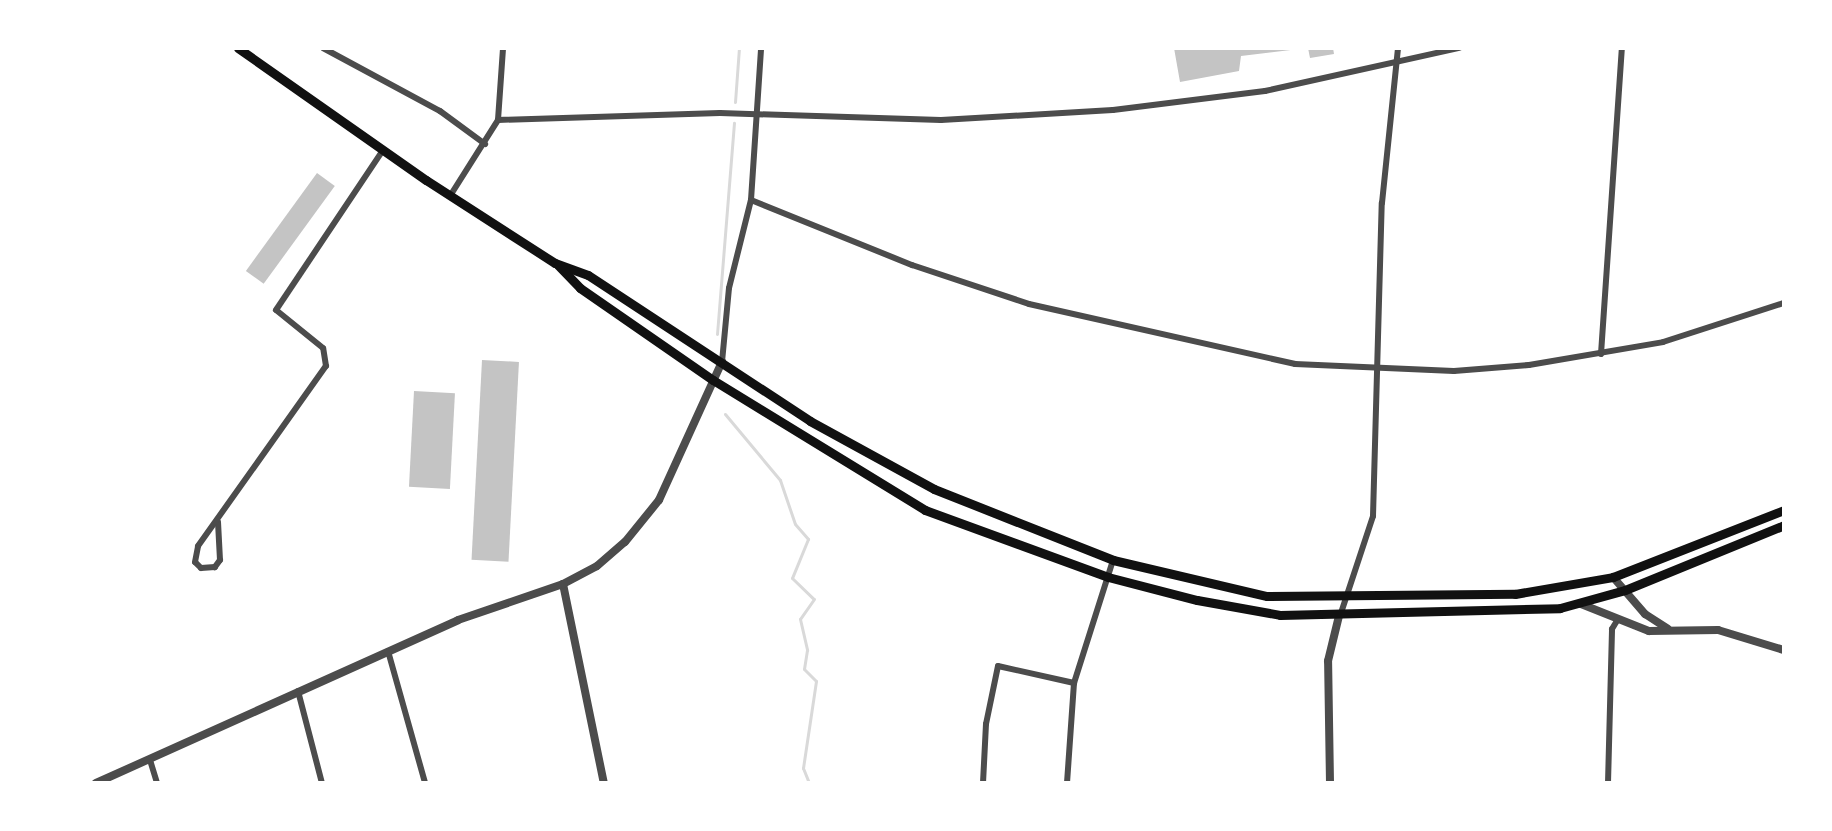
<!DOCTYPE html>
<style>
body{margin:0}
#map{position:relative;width:1832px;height:831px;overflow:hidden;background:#fff;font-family:"Alegreya Sans",sans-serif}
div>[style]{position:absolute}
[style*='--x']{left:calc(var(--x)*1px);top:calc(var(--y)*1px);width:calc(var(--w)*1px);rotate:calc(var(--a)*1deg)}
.stream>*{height:3px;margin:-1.5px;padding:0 1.5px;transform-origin:1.5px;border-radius:1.5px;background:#d9d9d9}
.building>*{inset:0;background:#c4c4c4;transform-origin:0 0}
.minor>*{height:6px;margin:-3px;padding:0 3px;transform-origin:3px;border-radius:3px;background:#4c4c4c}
.tertiary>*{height:8px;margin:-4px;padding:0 4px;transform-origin:4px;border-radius:4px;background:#4c4c4c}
.secondary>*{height:9px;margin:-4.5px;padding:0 4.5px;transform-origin:4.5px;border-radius:4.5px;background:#111}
span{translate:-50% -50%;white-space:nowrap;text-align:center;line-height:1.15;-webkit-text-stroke:6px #fff;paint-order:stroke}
.frame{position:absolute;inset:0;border:50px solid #fff;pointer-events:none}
</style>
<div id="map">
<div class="stream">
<div style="--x:735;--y:102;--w:54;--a:-85.8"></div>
<div style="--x:717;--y:334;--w:212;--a:-85.4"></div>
<div style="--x:725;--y:414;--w:86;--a:50.2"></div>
<div style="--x:780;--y:480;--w:46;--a:71.2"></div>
<div style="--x:795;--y:524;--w:20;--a:49"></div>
<div style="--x:808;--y:539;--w:42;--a:112.3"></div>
<div style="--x:792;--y:578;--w:30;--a:44"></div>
<div style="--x:814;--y:599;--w:24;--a:125"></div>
<div style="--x:800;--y:619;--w:32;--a:77"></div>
<div style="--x:807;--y:650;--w:19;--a:99"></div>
<div style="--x:804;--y:669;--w:17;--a:45"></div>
<div style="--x:816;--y:681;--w:88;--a:98.5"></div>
<div style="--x:803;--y:768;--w:16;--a:68"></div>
</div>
<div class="building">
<div style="clip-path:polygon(1174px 48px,1299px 48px,1299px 49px,1241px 56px,1239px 71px,1180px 82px)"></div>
<div style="clip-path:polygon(1308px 48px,1333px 48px,1334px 54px,1310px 58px)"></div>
<div style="left:317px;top:173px;width:22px;height:121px;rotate:36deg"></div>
<div style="left:482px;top:360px;width:37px;height:200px;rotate:3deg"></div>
<div style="left:414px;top:391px;width:41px;height:96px;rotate:3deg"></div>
</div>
<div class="minor">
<div style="--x:323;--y:48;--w:133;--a:28.3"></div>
<div style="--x:440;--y:111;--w:56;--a:36.3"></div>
<div style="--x:498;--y:120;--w:222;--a:-1.8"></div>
<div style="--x:720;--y:113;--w:221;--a:1.8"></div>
<div style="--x:941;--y:120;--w:172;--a:-3.3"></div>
<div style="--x:1113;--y:110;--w:153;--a:-7.1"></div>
<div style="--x:1265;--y:91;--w:199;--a:-12.5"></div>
<div style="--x:450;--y:196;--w:90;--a:-57.7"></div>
<div style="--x:498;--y:120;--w:72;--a:-86"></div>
<div style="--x:751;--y:200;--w:174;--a:22"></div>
<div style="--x:912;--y:265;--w:123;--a:18.4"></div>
<div style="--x:1029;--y:304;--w:273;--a:12.7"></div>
<div style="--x:1295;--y:364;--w:159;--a:2.5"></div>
<div style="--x:1454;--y:371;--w:75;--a:-4.6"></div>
<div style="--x:1529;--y:365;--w:136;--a:-9.7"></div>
<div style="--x:1663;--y:342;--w:127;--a:-17.9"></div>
<div style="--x:1601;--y:354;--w:307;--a:-86.1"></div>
<div style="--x:722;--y:362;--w:74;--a:-84.6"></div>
<div style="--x:729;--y:288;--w:91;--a:-76"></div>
<div style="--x:751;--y:200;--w:152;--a:-86.2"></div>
<div style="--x:218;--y:522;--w:38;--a:87"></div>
<div style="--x:220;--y:560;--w:9;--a:126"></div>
<div style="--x:215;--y:567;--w:14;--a:176"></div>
<div style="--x:201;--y:568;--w:8;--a:-135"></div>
<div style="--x:195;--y:562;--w:16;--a:-79"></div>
<div style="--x:198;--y:546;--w:221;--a:-54.6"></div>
<div style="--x:326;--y:366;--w:18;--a:-99"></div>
<div style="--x:323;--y:348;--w:60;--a:-141"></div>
<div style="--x:276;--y:310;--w:192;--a:-56.2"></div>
<div style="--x:1341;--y:613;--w:102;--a:-71.7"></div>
<div style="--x:1373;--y:516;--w:313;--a:-88.4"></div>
<div style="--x:1382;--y:203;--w:156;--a:-84.1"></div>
<div style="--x:388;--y:651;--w:137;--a:74.3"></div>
<div style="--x:298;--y:691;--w:95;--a:75.4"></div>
<div style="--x:150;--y:760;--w:24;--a:73"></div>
<div style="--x:983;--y:783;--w:59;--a:-87.1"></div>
<div style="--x:986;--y:724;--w:59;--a:-78.3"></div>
<div style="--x:998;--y:666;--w:78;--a:12.6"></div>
<div style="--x:1067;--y:783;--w:100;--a:-86"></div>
<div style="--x:1074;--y:683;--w:129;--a:-72.4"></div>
<div style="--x:1608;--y:783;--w:154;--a:-88.5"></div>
<div style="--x:1612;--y:629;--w:12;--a:-59"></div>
</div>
<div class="tertiary">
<div style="--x:1613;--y:577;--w:49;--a:49.1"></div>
<div style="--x:1645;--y:614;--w:27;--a:33"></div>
<div style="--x:563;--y:584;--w:203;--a:78.4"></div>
<div style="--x:1581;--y:604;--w:73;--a:21.7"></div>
<div style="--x:1649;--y:631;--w:69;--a:-0.8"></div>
<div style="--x:1718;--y:630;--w:69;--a:16.9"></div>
<div style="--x:96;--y:783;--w:397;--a:-24.2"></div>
<div style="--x:458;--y:620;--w:111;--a:-18.9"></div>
<div style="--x:563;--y:584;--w:38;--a:-28"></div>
<div style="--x:597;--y:566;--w:37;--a:-41"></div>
<div style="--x:625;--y:542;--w:54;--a:-51"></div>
<div style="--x:659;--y:500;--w:152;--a:-65.5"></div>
<div style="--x:1330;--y:783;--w:122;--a:-90.9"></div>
<div style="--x:1328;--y:661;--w:46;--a:-76.3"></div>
</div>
<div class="secondary">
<div style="--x:238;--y:48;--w:230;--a:35.1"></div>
<div style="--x:426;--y:180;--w:153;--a:32.8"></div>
<div style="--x:555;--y:263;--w:35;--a:20"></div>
<div style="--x:588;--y:275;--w:266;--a:33.3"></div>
<div style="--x:810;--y:421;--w:141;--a:28.7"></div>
<div style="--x:934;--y:489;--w:193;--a:21.6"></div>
<div style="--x:1113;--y:560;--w:158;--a:13.2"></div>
<div style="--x:1267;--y:596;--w:248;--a:-0.5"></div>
<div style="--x:1515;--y:594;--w:99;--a:-9.8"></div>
<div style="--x:1613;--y:577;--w:184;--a:-21.4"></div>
<div style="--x:558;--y:265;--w:32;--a:46"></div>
<div style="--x:580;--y:288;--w:162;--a:34.7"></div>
<div style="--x:713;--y:380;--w:249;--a:31.5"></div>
<div style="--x:925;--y:510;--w:195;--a:20.1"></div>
<div style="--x:1108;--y:577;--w:92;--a:14.5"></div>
<div style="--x:1197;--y:600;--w:84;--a:10.2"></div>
<div style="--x:1280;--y:615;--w:280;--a:-1.4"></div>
<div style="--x:1560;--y:608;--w:67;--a:-15.5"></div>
<div style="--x:1625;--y:590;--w:172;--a:-22.2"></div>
</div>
<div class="frame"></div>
</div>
